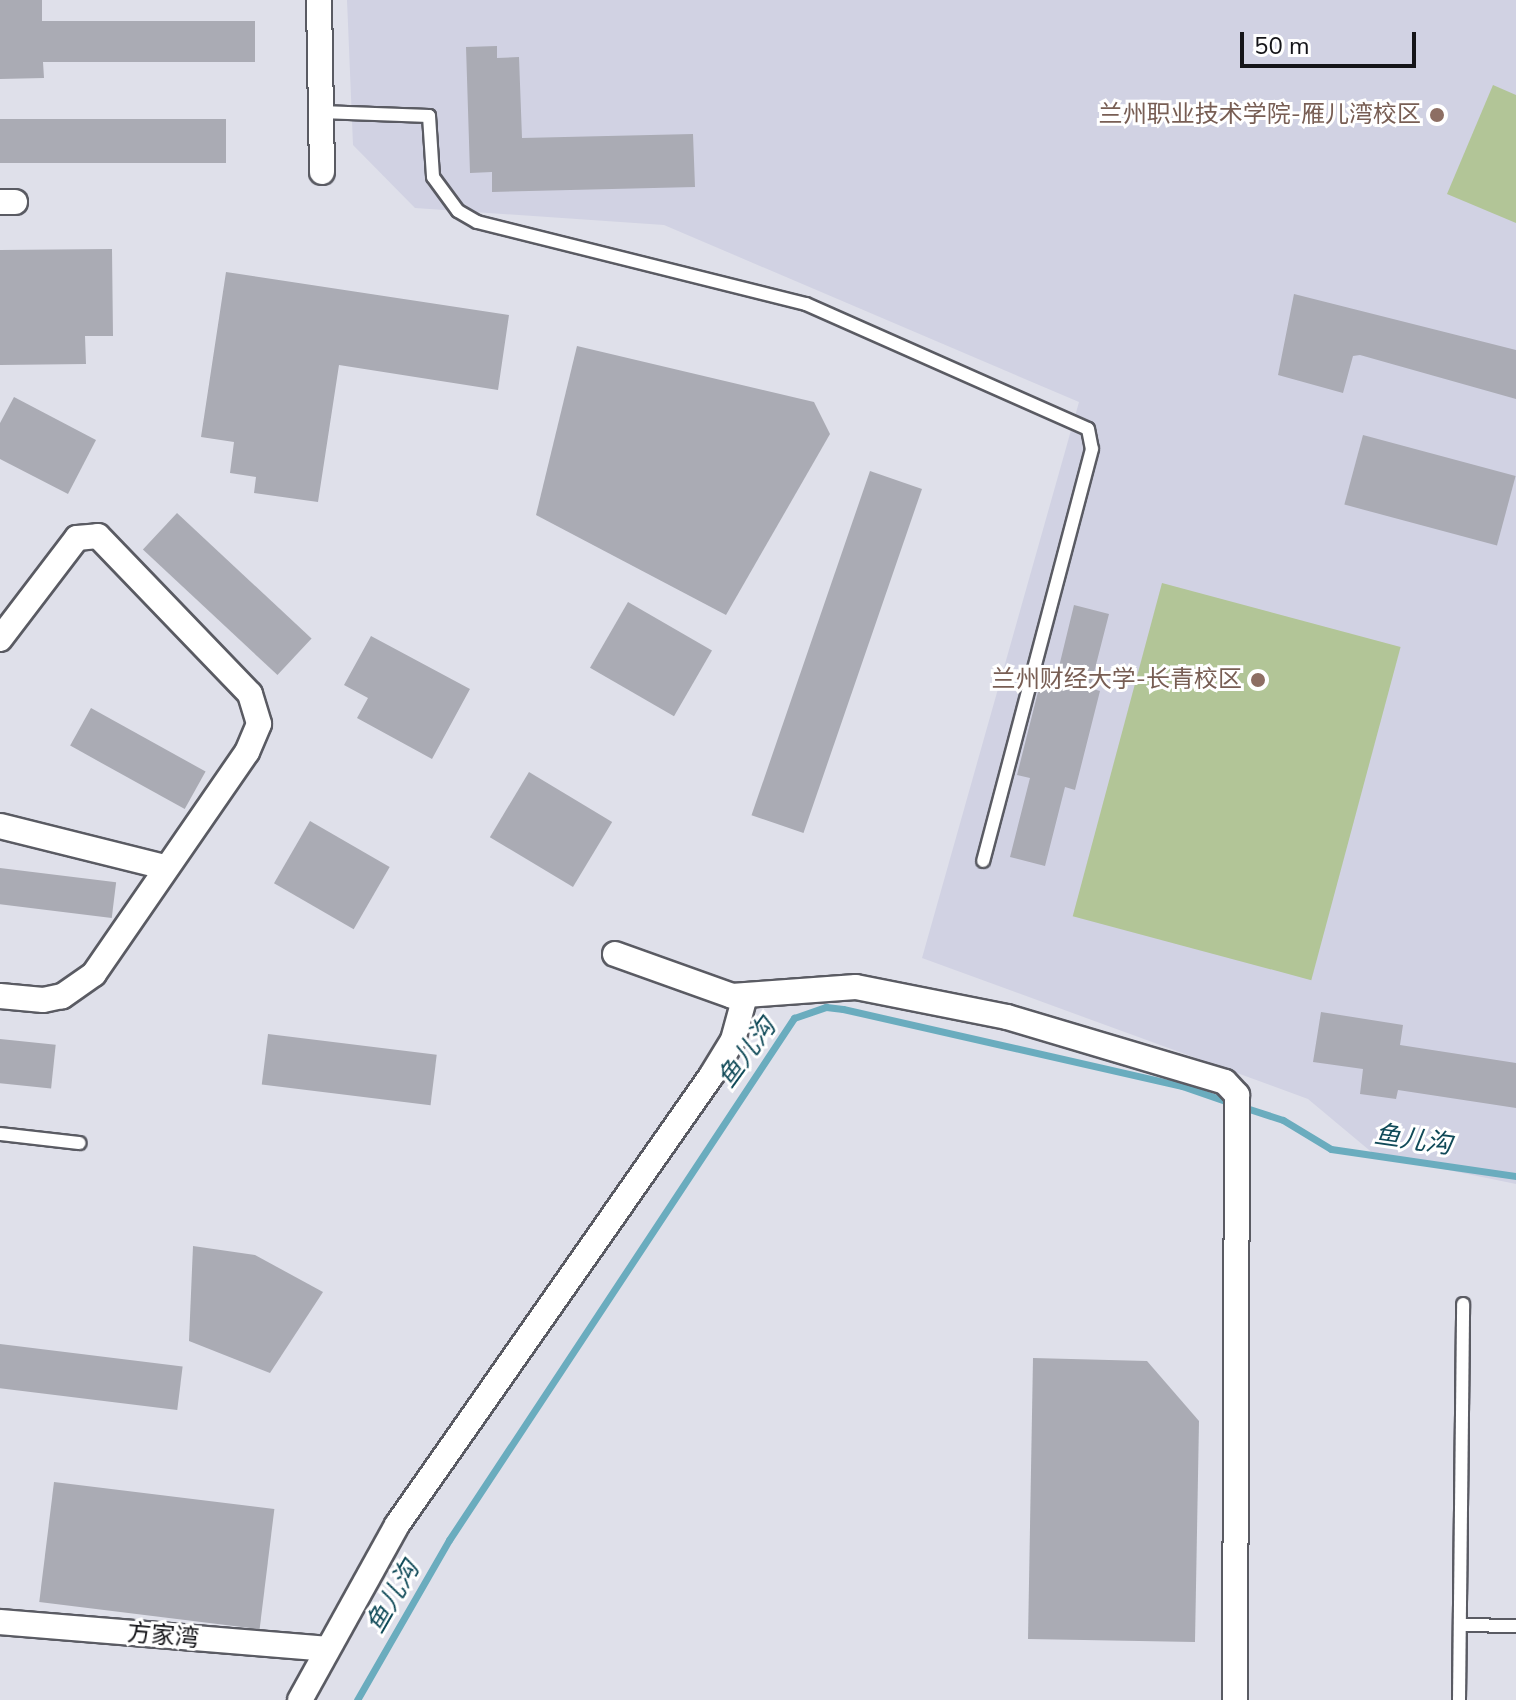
<!DOCTYPE html>
<meta charset="utf-8">
<style>
body{margin:0}
#map{position:relative;width:1516px;height:1700px;overflow:hidden;background:#dfe0ea;font-family:"Nunito Sans","Noto Sans SC",sans-serif}
div>[style]{position:absolute}
[style*='--x']{left:calc(var(--x)*1px);top:calc(var(--y)*1px);width:calc(var(--w)*1px);rotate:calc(var(--a)*1deg)}
.built>*{inset:0;background:#d1d2e3}
.green>*{inset:0;background:#b2c597;transform-origin:0 0}
.stream>*{height:7px;margin:-3.5px;padding:0 3.5px;transform-origin:3.5px;border-radius:3.5px;background:#6aacbe}
.building>*{inset:0;background:#aaabb4;transform-origin:0 0}
.roads{filter:drop-shadow(2px 0 #5a5b63) drop-shadow(-2px 0 #5a5b63) drop-shadow(0 2px #5a5b63) drop-shadow(0 -2px #5a5b63)}
.lane>*{height:12px;margin:-6px;padding:0 6px;transform-origin:6px;border-radius:6px;background:#fff}
.street>*{height:24px;margin:-12px;padding:0 12px;transform-origin:12px;border-radius:12px;background:#fff}
.dots>*{width:22px;height:22px;translate:-50% -50%;box-sizing:border-box;border:4px solid #fff;border-radius:50%}
span{translate:-50% -50%;white-space:nowrap;text-align:center;line-height:1.15;-webkit-text-stroke:6px #fff;paint-order:stroke}
.education-label{font-size:24px;color:#785e54}
.right{translate:-100% -50%;text-align:right}
.street-label{font-size:24px;color:#151519}
.water-label{font-size:26px;color:#104a58;font-style:italic}
.scale{position:absolute;left:1240px;top:32px;width:176px;height:36px;box-sizing:border-box;border:4px solid #151519;border-top:0;padding-left:10px;font-size:24px;line-height:28px;white-space:nowrap;color:#151519;-webkit-text-stroke:6px #fff;paint-order:stroke}
</style>
<div id="map">
<div class="built">
<div style="clip-path:polygon(347px 0,1516px 0,1516px 1184px,1375px 1155px,1308px 1099px,922px 958px,1079px 402px,664px 225px,415px 208px,353px 145px)"></div>
</div>
<div class="green">
<div style="clip-path:polygon(1493px 85px,1516px 95px,1516px 223px,1447px 194px)"></div>
<div style="left:1162px;top:583px;width:247px;height:345px;rotate:15deg"></div>
</div>
<div class="stream">
<div style="--x:1243;--y:1107;--w:42;--a:18"></div>
<div style="--x:1283;--y:1120;--w:56;--a:31.1"></div>
<div style="--x:1331;--y:1149;--w:187;--a:8.3"></div>
<div style="--x:357;--y:1700;--w:185;--a:-60.1"></div>
<div style="--x:449;--y:1540;--w:626;--a:-56.54"></div>
<div style="--x:794;--y:1018;--w:34;--a:-19"></div>
<div style="--x:826;--y:1007;--w:17;--a:7"></div>
<div style="--x:843;--y:1009;--w:348;--a:12.8"></div>
<div style="--x:1182;--y:1086;--w:52;--a:19.1"></div>
</div>
<div class="building">
<div style="clip-path:polygon(0 0,42px 0,42px 21px,255px 21px,255px 62px,43px 62px,44px 78px,0 79px)"></div>
<div style="clip-path:polygon(497px 46px,497px 58px,519px 57px,522px 138px,693px 134px,695px 187px,492px 192px,492px 172px,470px 173px,466px 47px)"></div>
<div style="left:0;top:119px;width:226px;height:44px"></div>
<div style="clip-path:polygon(112px 249px,113px 336px,85px 336px,86px 364px,0 365px,0 250px)"></div>
<div style="clip-path:polygon(226px 272px,509px 315px,498px 390px,339px 365px,318px 502px,254px 493px,256px 477px,230px 473px,234px 442px,201px 437px)"></div>
<div style="clip-path:polygon(1294px 294px,1516px 350px,1516px 399px,1360px 355px,1353px 356px,1343px 393px,1278px 375px)"></div>
<div style="clip-path:polygon(577px 346px,814px 402px,830px 434px,726px 615px,536px 515px)"></div>
<div style="clip-path:polygon(14px 397px,96px 440px,68px 494px,0 459px,0 423px)"></div>
<div style="left:1363px;top:435px;width:158px;height:72px;rotate:15deg"></div>
<div style="left:870px;top:471px;width:55px;height:364px;rotate:19deg"></div>
<div style="left:177px;top:513px;width:184px;height:50px;rotate:43deg"></div>
<div style="left:628px;top:602px;width:97px;height:76px;rotate:30deg"></div>
<div style="clip-path:polygon(1074px 605px,1109px 614px,1090px 688px,1100px 691px,1075px 790px,1065px 787px,1045px 866px,1010px 857px,1030px 778px,1017px 775px,1042px 676px,1056px 679px)"></div>
<div style="clip-path:polygon(371px 636px,470px 689px,432px 759px,357px 718px,368px 698px,344px 685px)"></div>
<div style="left:91px;top:708px;width:131px;height:43px;rotate:29deg"></div>
<div style="left:529px;top:772px;width:97px;height:76px;rotate:31deg"></div>
<div style="left:310px;top:821px;width:92px;height:72px;rotate:30deg"></div>
<div style="left:0;top:868px;width:117px;height:36px;rotate:7deg"></div>
<div style="clip-path:polygon(1321px 1012px,1403px 1025px,1400px 1045px,1516px 1063px,1516px 1108px,1398px 1090px,1396px 1099px,1360px 1094px,1363px 1069px,1313px 1062px)"></div>
<div style="left:268px;top:1034px;width:170px;height:51px;rotate:7deg"></div>
<div style="left:0;top:1039px;width:56px;height:44px;rotate:6deg"></div>
<div style="clip-path:polygon(193px 1246px,255px 1255px,323px 1292px,270px 1373px,189px 1341px)"></div>
<div style="left:0;top:1344px;width:184px;height:44px;rotate:7deg"></div>
<div style="clip-path:polygon(1033px 1358px,1147px 1361px,1199px 1421px,1195px 1642px,1028px 1639px)"></div>
<div style="left:54px;top:1482px;width:222px;height:121px;rotate:7deg"></div>
</div>
<div class="roads">
<div class="lane">
<div style="--x:321;--y:112;--w:108;--a:2.1"></div>
<div style="--x:429;--y:116;--w:61;--a:86.2"></div>
<div style="--x:433;--y:177;--w:42;--a:53.7"></div>
<div style="--x:458;--y:211;--w:22;--a:30"></div>
<div style="--x:477;--y:222;--w:339;--a:14"></div>
<div style="--x:806;--y:304;--w:308;--a:23.9"></div>
<div style="--x:1088;--y:429;--w:20;--a:79"></div>
<div style="--x:1092;--y:449;--w:426;--a:104.8"></div>
<div style="--x:0;--y:1134;--w:80;--a:6.5"></div>
<div style="--x:1460;--y:1625;--w:56;--a:1"></div>
<div style="--x:1459;--y:1700;--w:396;--a:-89.4"></div>
</div>
<div class="street">
<div style="--x:319;--y:0;--w:172;--a:89"></div>
<div style="--x:0;--y:202;--w:15;--a:0"></div>
<div style="--x:0;--y:639;--w:127;--a:-52.7"></div>
<div style="--x:77;--y:538;--w:21;--a:-5"></div>
<div style="--x:98;--y:536;--w:219;--a:46.1"></div>
<div style="--x:250;--y:694;--w:31;--a:73"></div>
<div style="--x:259;--y:724;--w:30;--a:113"></div>
<div style="--x:247;--y:752;--w:270;--a:124.6"></div>
<div style="--x:94;--y:974;--w:39;--a:145"></div>
<div style="--x:62;--y:996;--w:19;--a:168"></div>
<div style="--x:43;--y:1000;--w:43;--a:-174.7"></div>
<div style="--x:0;--y:826;--w:170;--a:14"></div>
<div style="--x:615;--y:954;--w:124;--a:19.7"></div>
<div style="--x:732;--y:996;--w:124;--a:-4.2"></div>
<div style="--x:856;--y:987;--w:154;--a:11.2"></div>
<div style="--x:1007;--y:1017;--w:227;--a:16.6"></div>
<div style="--x:1225;--y:1082;--w:18;--a:47"></div>
<div style="--x:1237;--y:1095;--w:605;--a:90.19"></div>
<div style="--x:0;--y:1622;--w:327;--a:4.7"></div>
<div style="--x:300;--y:1700;--w:200;--a:-61"></div>
<div style="--x:397;--y:1525;--w:548;--a:-55.03"></div>
<div style="--x:711;--y:1076;--w:42;--a:-58.6"></div>
<div style="--x:733;--y:1040;--w:46;--a:-74.7"></div>
</div>
</div>
<div class="dots">
<div style="left:1437px;top:115px;background:#8d6e63"></div>
<div style="left:1258px;top:680px;background:#8d6e63"></div>
</div>
<div class="education-label">
<span class="right" style="left:1421px;top:115px">兰州职业技术学院-雁儿湾校区</span>
<span class="right" style="left:1242px;top:680px">兰州财经大学-长青校区</span>
</div>
<div class="street-label">
<span style="left:163px;top:1636px;rotate:5deg">方家湾</span>
</div>
<div class="water-label">
<span style="left:747px;top:1053px;rotate:-54deg">鱼儿沟</span>
<span style="left:1413px;top:1140px;rotate:8deg">鱼儿沟</span>
<span style="left:393px;top:1597px;rotate:-60deg">鱼儿沟</span>
</div>
<div class="scale">50 m</div>
</div>
